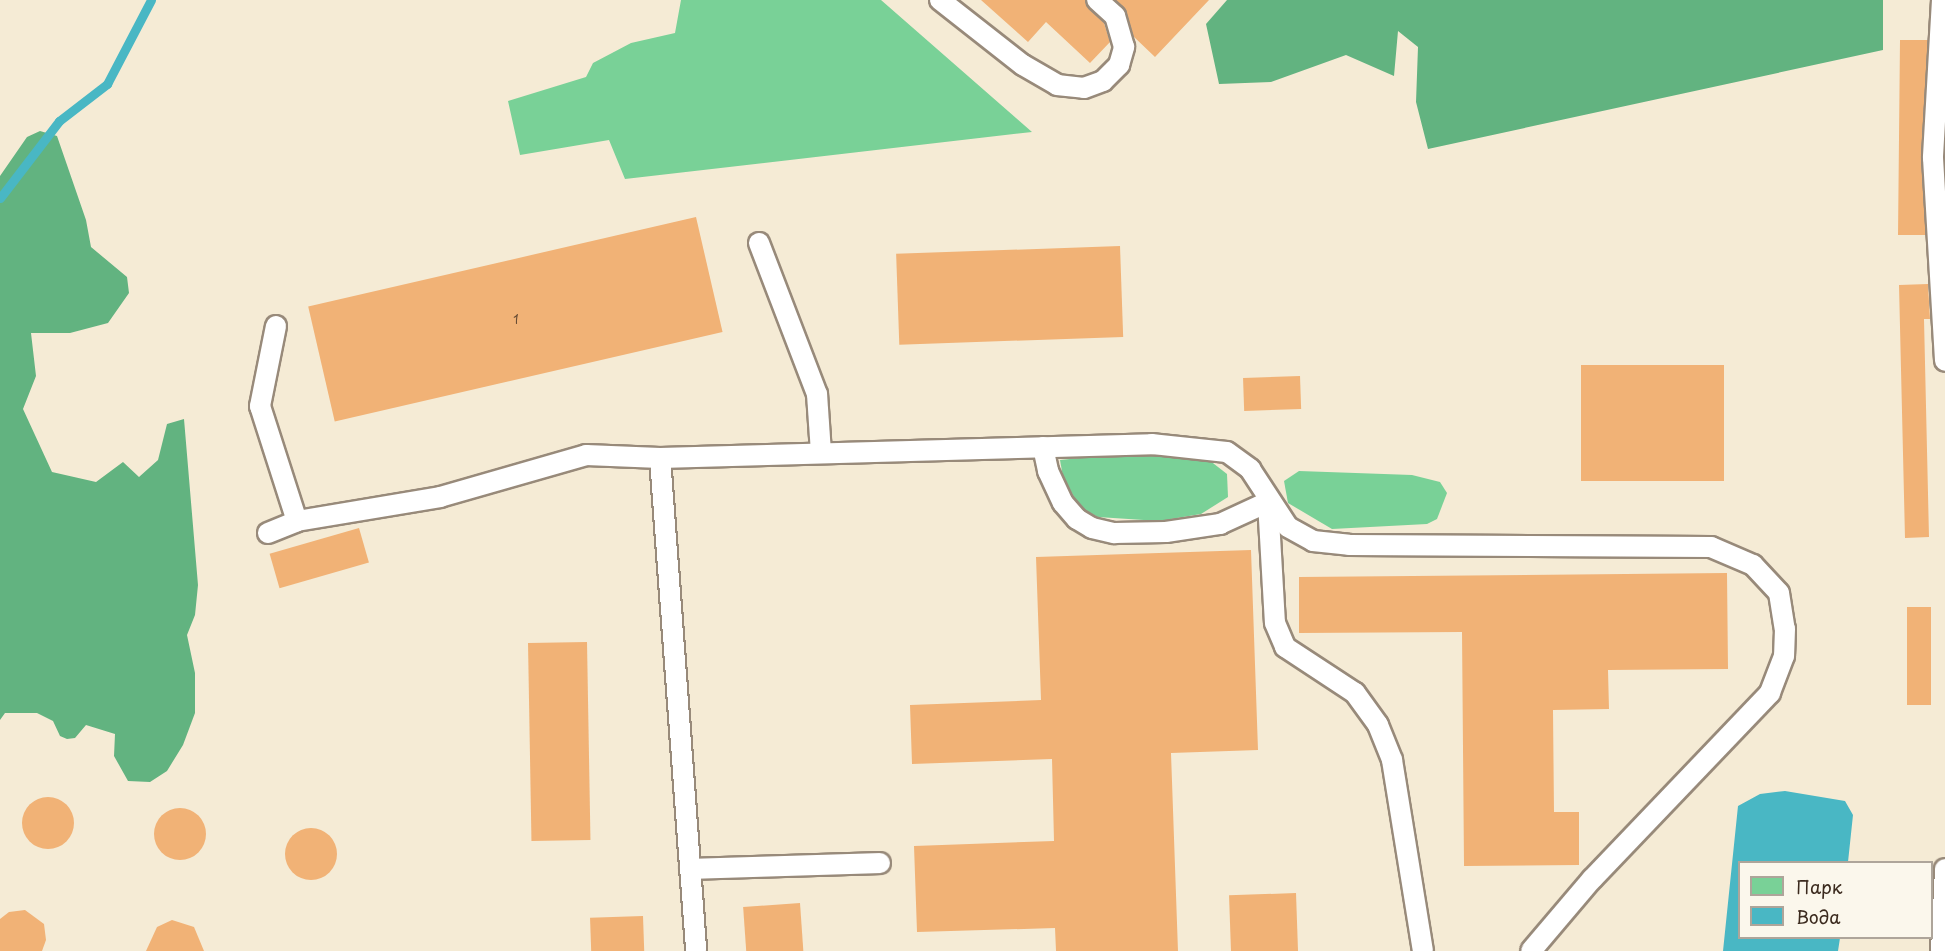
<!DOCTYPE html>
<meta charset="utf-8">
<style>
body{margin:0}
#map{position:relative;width:1945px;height:951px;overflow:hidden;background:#f5ebd5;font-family:"Playpen Sans",sans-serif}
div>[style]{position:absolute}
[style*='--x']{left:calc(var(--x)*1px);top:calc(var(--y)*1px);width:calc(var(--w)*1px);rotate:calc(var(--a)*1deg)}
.green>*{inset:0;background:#79d197}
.forest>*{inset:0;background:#62b380}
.water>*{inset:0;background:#49b7c4}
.stream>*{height:9px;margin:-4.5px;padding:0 4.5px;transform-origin:4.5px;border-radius:4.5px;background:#49b7c4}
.building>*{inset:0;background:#f1b276;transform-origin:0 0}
.round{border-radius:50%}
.roads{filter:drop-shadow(2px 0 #988a7a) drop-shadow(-2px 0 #988a7a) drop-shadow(0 2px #988a7a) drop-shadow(0 -2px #988a7a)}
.lane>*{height:20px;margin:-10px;padding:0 10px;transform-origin:10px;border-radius:10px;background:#fff}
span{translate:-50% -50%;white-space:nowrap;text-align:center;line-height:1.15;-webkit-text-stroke:5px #fbf7ec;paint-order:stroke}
.number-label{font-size:12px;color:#684c34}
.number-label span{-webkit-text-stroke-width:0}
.legend{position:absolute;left:1738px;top:861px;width:195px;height:78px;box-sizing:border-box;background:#fbf7ec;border:2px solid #aea59a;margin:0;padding:8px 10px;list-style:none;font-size:18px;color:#3b2a1e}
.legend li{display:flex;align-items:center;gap:12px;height:30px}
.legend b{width:30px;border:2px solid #aea59a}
</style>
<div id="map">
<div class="green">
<div style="clip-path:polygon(681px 0,881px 0,1032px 132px,625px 179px,609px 140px,520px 155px,508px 101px,586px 77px,593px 63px,631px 43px,675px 33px)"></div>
<div style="clip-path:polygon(1137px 452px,1209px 460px,1227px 474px,1228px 497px,1201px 514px,1159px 521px,1098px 517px,1080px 508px,1063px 477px,1060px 460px)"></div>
<div style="clip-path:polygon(1299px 471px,1412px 475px,1440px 482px,1447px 493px,1437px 519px,1427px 524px,1332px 529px,1288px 503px,1284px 481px)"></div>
</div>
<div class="forest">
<div style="clip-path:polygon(1227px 0,1883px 0,1883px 50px,1428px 149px,1416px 102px,1418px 47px,1398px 31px,1394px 76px,1346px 55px,1271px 82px,1219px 84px,1206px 24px)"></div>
<div style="clip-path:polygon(40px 131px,57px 136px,86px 220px,91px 247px,127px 277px,129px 293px,108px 323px,70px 333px,31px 333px,36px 376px,23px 409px,52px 472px,96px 482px,123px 462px,139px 477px,158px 460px,167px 424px,184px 419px,198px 585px,195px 615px,187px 635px,195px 673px,195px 713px,183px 745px,167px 771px,150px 782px,128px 781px,114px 756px,115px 734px,86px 725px,75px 738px,67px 739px,60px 736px,53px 721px,37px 713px,5px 713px,0 720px,0 176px,27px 137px)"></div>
</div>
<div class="water">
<div style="clip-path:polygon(1785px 791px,1845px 801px,1853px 815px,1848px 862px,1740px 862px,1740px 938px,1840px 938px,1838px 951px,1723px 951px,1738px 806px,1760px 794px)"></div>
</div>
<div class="stream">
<div style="--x:0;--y:198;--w:97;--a:-52.5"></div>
<div style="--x:59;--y:121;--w:61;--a:-37.6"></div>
<div style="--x:107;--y:84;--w:95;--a:-62.4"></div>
</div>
<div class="building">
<div style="clip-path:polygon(981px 0,1085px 0,1104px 23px,1110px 42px,1090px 63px,1046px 22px,1028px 42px)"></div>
<div style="clip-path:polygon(1115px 0,1209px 0,1155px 57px,1133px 36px,1126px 12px)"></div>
<div style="clip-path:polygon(1900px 40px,1928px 40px,1921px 157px,1926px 235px,1898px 235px)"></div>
<div style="left:696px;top:217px;width:118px;height:398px;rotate:77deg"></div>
<div style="left:1120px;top:246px;width:91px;height:224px;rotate:88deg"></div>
<div style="clip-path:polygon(1928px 284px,1930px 319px,1924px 319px,1929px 537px,1905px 538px,1899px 285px)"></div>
<div style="left:1581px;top:365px;width:143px;height:116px"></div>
<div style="left:1300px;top:376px;width:33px;height:57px;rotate:88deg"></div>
<div style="left:359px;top:528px;width:36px;height:93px;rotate:74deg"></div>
<div style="clip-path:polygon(1251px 550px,1258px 750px,1171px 753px,1178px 951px,1056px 951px,1055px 928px,917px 932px,914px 846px,1054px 841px,1052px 759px,912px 764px,910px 705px,1041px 700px,1036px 557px)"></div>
<div style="clip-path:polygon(1727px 573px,1728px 669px,1608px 670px,1609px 709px,1553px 710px,1554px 812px,1579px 812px,1579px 865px,1464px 866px,1462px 632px,1299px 633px,1299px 577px)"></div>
<div style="left:1907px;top:607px;width:24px;height:98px"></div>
<div style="left:587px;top:642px;width:198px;height:59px;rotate:89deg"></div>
<div class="round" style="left:22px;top:797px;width:52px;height:52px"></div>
<div class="round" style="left:154px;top:808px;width:52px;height:52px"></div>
<div class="round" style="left:285px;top:828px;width:52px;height:52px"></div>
<div style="left:1296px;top:893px;width:58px;height:67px;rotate:88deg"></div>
<div style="left:800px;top:903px;width:48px;height:57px;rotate:86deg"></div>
<div style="clip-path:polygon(25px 910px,44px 924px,46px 940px,42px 951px,0 951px,0 919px,9px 912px)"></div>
<div style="left:643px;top:916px;width:35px;height:53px;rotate:88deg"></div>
<div style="clip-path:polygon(172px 920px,194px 927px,204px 951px,146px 951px,157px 927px)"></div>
</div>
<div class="roads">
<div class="lane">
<div style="--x:940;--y:0;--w:105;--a:38.1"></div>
<div style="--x:1023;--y:65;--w:39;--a:30"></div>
<div style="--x:1057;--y:85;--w:27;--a:6"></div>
<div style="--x:1084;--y:88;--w:20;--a:-20"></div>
<div style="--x:1103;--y:81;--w:23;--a:-45"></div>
<div style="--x:1119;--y:65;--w:19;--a:-74"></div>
<div style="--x:1124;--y:47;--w:32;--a:-106"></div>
<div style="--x:1115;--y:16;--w:24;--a:-138"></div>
<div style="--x:1942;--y:0;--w:158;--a:93.3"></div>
<div style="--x:1933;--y:158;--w:203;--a:86.6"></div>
<div style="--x:759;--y:243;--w:162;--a:69"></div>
<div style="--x:817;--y:394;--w:59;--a:86.1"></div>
<div style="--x:276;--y:326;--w:82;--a:101.3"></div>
<div style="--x:260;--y:406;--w:121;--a:72.2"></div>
<div style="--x:1043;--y:447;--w:25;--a:78"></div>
<div style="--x:1048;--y:471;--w:35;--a:65"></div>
<div style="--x:1063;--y:503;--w:21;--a:49"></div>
<div style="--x:1077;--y:519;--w:17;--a:31"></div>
<div style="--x:1092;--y:528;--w:23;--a:13"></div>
<div style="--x:1114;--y:533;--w:52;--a:-1.1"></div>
<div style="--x:1166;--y:532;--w:55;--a:-8.4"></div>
<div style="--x:1220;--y:524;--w:53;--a:-24.6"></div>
<div style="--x:1268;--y:502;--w:121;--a:86.7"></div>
<div style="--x:1275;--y:623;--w:26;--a:67"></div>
<div style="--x:1285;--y:647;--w:84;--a:33.3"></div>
<div style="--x:1355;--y:693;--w:39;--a:54"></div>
<div style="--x:1378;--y:725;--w:38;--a:68"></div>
<div style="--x:1392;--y:760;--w:193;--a:80.8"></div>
<div style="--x:660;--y:458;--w:494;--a:85.8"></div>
<div style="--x:268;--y:533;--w:31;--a:-22"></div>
<div style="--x:297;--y:521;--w:145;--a:-9.5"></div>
<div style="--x:440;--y:497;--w:152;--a:-16"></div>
<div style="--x:586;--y:455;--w:74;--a:2.3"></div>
<div style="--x:660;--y:458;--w:492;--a:-1.6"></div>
<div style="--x:1152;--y:444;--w:75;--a:6.1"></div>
<div style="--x:1227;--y:452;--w:29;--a:36"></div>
<div style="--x:1250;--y:469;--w:69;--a:56.8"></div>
<div style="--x:1288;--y:527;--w:29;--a:29"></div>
<div style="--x:1313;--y:541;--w:36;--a:6"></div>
<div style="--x:1349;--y:545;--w:362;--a:0.3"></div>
<div style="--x:1711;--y:547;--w:46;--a:23.2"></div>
<div style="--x:1753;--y:565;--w:38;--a:47"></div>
<div style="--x:1779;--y:593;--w:36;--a:81"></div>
<div style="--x:1785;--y:629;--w:27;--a:92"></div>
<div style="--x:1784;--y:656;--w:40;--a:111"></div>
<div style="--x:1770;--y:693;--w:257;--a:133.7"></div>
<div style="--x:1592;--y:879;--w:94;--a:130.3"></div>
<div style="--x:690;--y:869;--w:190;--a:-1.8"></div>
<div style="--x:1941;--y:951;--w:82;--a:-87.2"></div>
</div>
</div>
<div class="number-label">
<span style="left:516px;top:320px">1</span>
</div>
<ul class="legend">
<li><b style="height:16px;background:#79d197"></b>Парк</li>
<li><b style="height:16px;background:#49b7c4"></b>Вода</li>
</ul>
</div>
